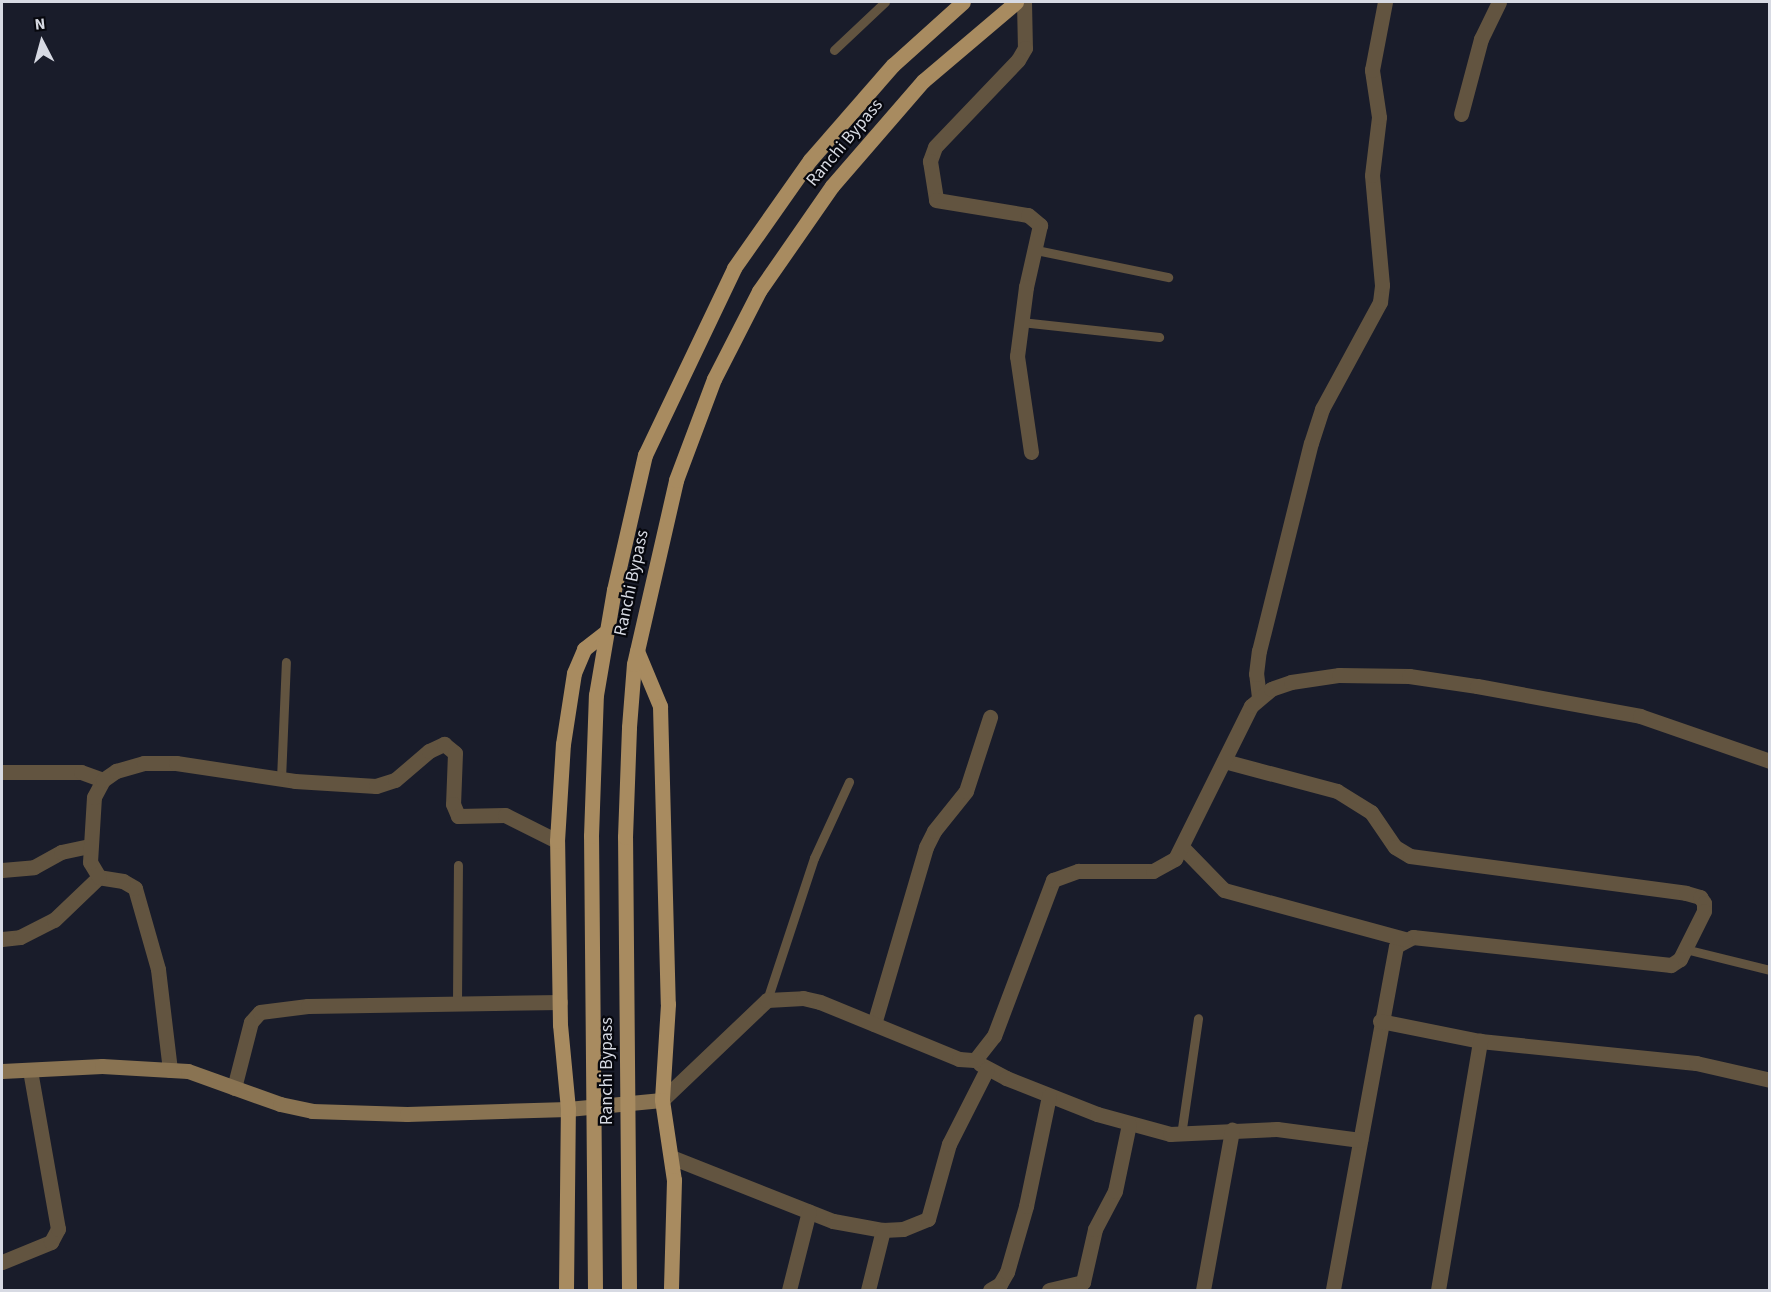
<!DOCTYPE html>
<style>
body{margin:0}
#map{position:relative;width:1771px;height:1292px;overflow:hidden;background:#191c2a;font-family:"Source Sans 3",sans-serif}
div>[style]{position:absolute}
[style*='--x']{left:calc(var(--x)*1px);top:calc(var(--y)*1px);width:calc(var(--w)*1px);rotate:calc(var(--a)*1deg)}
.lane>*{height:9px;margin:-4.5px;padding:0 4.5px;transform-origin:4.5px;border-radius:4.5px;background:#625440}
.street>*{height:15px;margin:-7.5px;padding:0 7.5px;transform-origin:7.5px;border-radius:7.5px;background:#625440}
.secondary>*{height:15px;margin:-7.5px;padding:0 7.5px;transform-origin:7.5px;border-radius:7.5px;background:#897352}
.primary>*{height:15px;margin:-7.5px;padding:0 7.5px;transform-origin:7.5px;border-radius:7.5px;background:#a88b60}
span{translate:-50% -50%;white-space:nowrap;text-align:center;line-height:1.15;-webkit-text-stroke:4.5px #06070d;paint-order:stroke}
.street-label{font-size:18px;color:#d7dae3}
.frame{position:absolute;inset:0;border:3px solid #d7dae3;pointer-events:none}
.north{position:absolute;left:12px;top:12px;width:60px;height:60px;-webkit-text-stroke:4px #06070d;paint-order:stroke;rotate:354deg;font-size:16px;font-weight:700;line-height:24px;text-align:center;color:#d7dae3}
.north::after{content:'';display:block;margin:auto;width:21px;height:27px;background:#d7dae3;clip-path:polygon(50% 0,100% 100%,50% 72%,0 100%)}
</style>
<div id="map">
<div class="lane">
<div style="--x:834;--y:50;--w:70;--a:-43.3"></div>
<div style="--x:1036;--y:250;--w:135;--a:11.6"></div>
<div style="--x:1021;--y:322;--w:139;--a:6.2"></div>
<div style="--x:281;--y:779;--w:117;--a:-87.6"></div>
<div style="--x:1685;--y:949;--w:88;--a:13.9"></div>
<div style="--x:767;--y:1000;--w:150;--a:-71.7"></div>
<div style="--x:814;--y:858;--w:84;--a:-65.3"></div>
<div style="--x:457;--y:1003;--w:138;--a:-89.6"></div>
<div style="--x:1181;--y:1135;--w:118;--a:-81.7"></div>
</div>
<div class="street">
<div style="--x:1024;--y:2;--w:46;--a:88.8"></div>
<div style="--x:1025;--y:48;--w:14;--a:120"></div>
<div style="--x:1018;--y:60;--w:120;--a:133.7"></div>
<div style="--x:935;--y:147;--w:15;--a:110"></div>
<div style="--x:930;--y:161;--w:39;--a:81"></div>
<div style="--x:936;--y:200;--w:93;--a:9.3"></div>
<div style="--x:1028;--y:215;--w:16;--a:40"></div>
<div style="--x:1040;--y:225;--w:64;--a:102.7"></div>
<div style="--x:1026;--y:287;--w:70;--a:97.4"></div>
<div style="--x:1017;--y:356;--w:97;--a:81.7"></div>
<div style="--x:1461;--y:114;--w:78;--a:-75.1"></div>
<div style="--x:1481;--y:39;--w:41;--a:-64.1"></div>
<div style="--x:1259;--y:697;--w:23;--a:-97"></div>
<div style="--x:1256;--y:674;--w:23;--a:-83"></div>
<div style="--x:1259;--y:651;--w:214;--a:-76"></div>
<div style="--x:1311;--y:443;--w:36;--a:-72"></div>
<div style="--x:1322;--y:409;--w:122;--a:-61.5"></div>
<div style="--x:1380;--y:302;--w:17;--a:-83"></div>
<div style="--x:1382;--y:285;--w:110;--a:-95.2"></div>
<div style="--x:1372;--y:175;--w:58;--a:-83.1"></div>
<div style="--x:1379;--y:117;--w:48;--a:-98.5"></div>
<div style="--x:1372;--y:70;--w:69;--a:-79.2"></div>
<div style="--x:1224;--y:761;--w:117;--a:14.9"></div>
<div style="--x:1337;--y:791;--w:40;--a:32"></div>
<div style="--x:1371;--y:812;--w:42;--a:55.6"></div>
<div style="--x:1395;--y:847;--w:17;--a:31"></div>
<div style="--x:1410;--y:856;--w:278;--a:7.6"></div>
<div style="--x:1686;--y:893;--w:15;--a:16"></div>
<div style="--x:1700;--y:897;--w:7;--a:56"></div>
<div style="--x:1704;--y:903;--w:8;--a:90"></div>
<div style="--x:1704;--y:911;--w:54;--a:116.6"></div>
<div style="--x:1680;--y:959;--w:11;--a:146"></div>
<div style="--x:1671;--y:965;--w:260;--a:-173.8"></div>
<div style="--x:1413;--y:937;--w:19;--a:152"></div>
<div style="--x:1396;--y:946;--w:350;--a:100.4"></div>
<div style="--x:2;--y:772;--w:79;--a:0"></div>
<div style="--x:81;--y:772;--w:23;--a:20"></div>
<div style="--x:1182;--y:847;--w:60;--a:45.7"></div>
<div style="--x:1224;--y:890;--w:187;--a:15.2"></div>
<div style="--x:2;--y:870;--w:32;--a:-5"></div>
<div style="--x:34;--y:867;--w:31;--a:-29"></div>
<div style="--x:61;--y:852;--w:30;--a:-12"></div>
<div style="--x:2;--y:939;--w:18;--a:-6"></div>
<div style="--x:20;--y:937;--w:38;--a:-27"></div>
<div style="--x:54;--y:920;--w:62;--a:-43.7"></div>
<div style="--x:1380;--y:1021;--w:102;--a:11.3"></div>
<div style="--x:1480;--y:1041;--w:217;--a:5.8"></div>
<div style="--x:1696;--y:1063;--w:76;--a:12.9"></div>
<div style="--x:874;--y:1024;--w:184;--a:-73.6"></div>
<div style="--x:926;--y:847;--w:18;--a:-63"></div>
<div style="--x:934;--y:831;--w:51;--a:-51.3"></div>
<div style="--x:966;--y:791;--w:78;--a:-72"></div>
<div style="--x:980;--y:1064;--w:30;--a:28"></div>
<div style="--x:1006;--y:1078;--w:98;--a:21.6"></div>
<div style="--x:1097;--y:1114;--w:76;--a:15.3"></div>
<div style="--x:1170;--y:1134;--w:107;--a:-2.7"></div>
<div style="--x:1277;--y:1129;--w:84;--a:7.5"></div>
<div style="--x:170;--y:1070;--w:102;--a:-96.8"></div>
<div style="--x:158;--y:969;--w:84;--a:-105.9"></div>
<div style="--x:135;--y:888;--w:14;--a:-150"></div>
<div style="--x:123;--y:881;--w:24;--a:-171"></div>
<div style="--x:99;--y:877;--w:17;--a:-121"></div>
<div style="--x:90;--y:862;--w:65;--a:-86.5"></div>
<div style="--x:94;--y:797;--w:19;--a:-62"></div>
<div style="--x:103;--y:780;--w:16;--a:-35"></div>
<div style="--x:116;--y:771;--w:29;--a:-16"></div>
<div style="--x:144;--y:763;--w:32;--a:0"></div>
<div style="--x:176;--y:763;--w:120;--a:8.6"></div>
<div style="--x:295;--y:781;--w:81;--a:3.5"></div>
<div style="--x:376;--y:786;--w:20;--a:-18"></div>
<div style="--x:395;--y:780;--w:45;--a:-40.5"></div>
<div style="--x:429;--y:751;--w:17;--a:-25"></div>
<div style="--x:444;--y:744;--w:14;--a:39"></div>
<div style="--x:455;--y:753;--w:51;--a:92.2"></div>
<div style="--x:453;--y:804;--w:13;--a:67"></div>
<div style="--x:458;--y:816;--w:47;--a:-1.2"></div>
<div style="--x:505;--y:815;--w:58;--a:26.6"></div>
<div style="--x:234;--y:1088;--w:68;--a:-75.6"></div>
<div style="--x:251;--y:1022;--w:13;--a:-48"></div>
<div style="--x:260;--y:1012;--w:48;--a:-7.1"></div>
<div style="--x:308;--y:1006;--w:252;--a:-0.9"></div>
<div style="--x:662;--y:1100;--w:145;--a:-43.6"></div>
<div style="--x:767;--y:1000;--w:36;--a:-3"></div>
<div style="--x:803;--y:998;--w:17;--a:13"></div>
<div style="--x:820;--y:1002;--w:150;--a:22.3"></div>
<div style="--x:959;--y:1059;--w:16;--a:4"></div>
<div style="--x:975;--y:1060;--w:31;--a:-52"></div>
<div style="--x:994;--y:1036;--w:167;--a:-69.3"></div>
<div style="--x:1053;--y:880;--w:27;--a:-20"></div>
<div style="--x:1078;--y:871;--w:75;--a:0"></div>
<div style="--x:1153;--y:871;--w:25;--a:-29"></div>
<div style="--x:1175;--y:859;--w:171;--a:-63.6"></div>
<div style="--x:1251;--y:706;--w:26;--a:-40"></div>
<div style="--x:1271;--y:689;--w:21;--a:-19"></div>
<div style="--x:1291;--y:682;--w:49;--a:-8.3"></div>
<div style="--x:1339;--y:675;--w:70;--a:0.8"></div>
<div style="--x:1409;--y:676;--w:69;--a:8.4"></div>
<div style="--x:1477;--y:686;--w:166;--a:10.4"></div>
<div style="--x:1640;--y:716;--w:138;--a:19.1"></div>
<div style="--x:671;--y:1157;--w:174;--a:21.6"></div>
<div style="--x:833;--y:1221;--w:51;--a:10.2"></div>
<div style="--x:883;--y:1230;--w:20;--a:-3"></div>
<div style="--x:903;--y:1229;--w:27;--a:-22"></div>
<div style="--x:928;--y:1219;--w:78;--a:-74.4"></div>
<div style="--x:949;--y:1144;--w:84;--a:-63.1"></div>
<div style="--x:2;--y:1262;--w:53;--a:-22.2"></div>
<div style="--x:51;--y:1242;--w:15;--a:-62"></div>
<div style="--x:58;--y:1229;--w:161;--a:-100"></div>
<div style="--x:789;--y:1290;--w:81;--a:-75.8"></div>
<div style="--x:868;--y:1290;--w:62;--a:-76"></div>
<div style="--x:990;--y:1290;--w:12;--a:-31"></div>
<div style="--x:1000;--y:1284;--w:14;--a:-60"></div>
<div style="--x:1007;--y:1272;--w:69;--a:-73.9"></div>
<div style="--x:1026;--y:1206;--w:112;--a:-78.2"></div>
<div style="--x:1049;--y:1290;--w:35;--a:-13"></div>
<div style="--x:1083;--y:1282;--w:54;--a:-77.2"></div>
<div style="--x:1095;--y:1229;--w:43;--a:-62.2"></div>
<div style="--x:1115;--y:1191;--w:68;--a:-78.2"></div>
<div style="--x:1203;--y:1290;--w:163;--a:-79.7"></div>
<div style="--x:1438;--y:1290;--w:253;--a:-80.4"></div>
</div>
<div class="secondary">
<div style="--x:2;--y:1071;--w:100;--a:-2.9"></div>
<div style="--x:102;--y:1066;--w:86;--a:3.3"></div>
<div style="--x:188;--y:1071;--w:98;--a:19.7"></div>
<div style="--x:280;--y:1104;--w:33;--a:12"></div>
<div style="--x:312;--y:1111;--w:95;--a:1.8"></div>
<div style="--x:407;--y:1114;--w:161;--a:-1.8"></div>
<div style="--x:568;--y:1109;--w:94;--a:-5.5"></div>
</div>
<div class="primary">
<div style="--x:637;--y:651;--w:60;--a:67.3"></div>
<div style="--x:660;--y:706;--w:298;--a:88.5"></div>
<div style="--x:668;--y:1004;--w:96;--a:93.6"></div>
<div style="--x:662;--y:1100;--w:81;--a:81.5"></div>
<div style="--x:674;--y:1180;--w:110;--a:91.6"></div>
<div style="--x:566;--y:1290;--w:181;--a:-89.4"></div>
<div style="--x:568;--y:1109;--w:84;--a:-95.4"></div>
<div style="--x:560;--y:1025;--w:184;--a:-90.9"></div>
<div style="--x:557;--y:841;--w:97;--a:-86.5"></div>
<div style="--x:563;--y:744;--w:72;--a:-81.2"></div>
<div style="--x:574;--y:673;--w:26;--a:-67"></div>
<div style="--x:584;--y:649;--w:29;--a:-38"></div>
<div style="--x:595;--y:1290;--w:454;--a:-90.5"></div>
<div style="--x:591;--y:836;--w:141;--a:-88"></div>
<div style="--x:596;--y:695;--w:107;--a:-80.3"></div>
<div style="--x:614;--y:590;--w:139;--a:-77.1"></div>
<div style="--x:645;--y:455;--w:207;--a:-64.5"></div>
<div style="--x:734;--y:268;--w:132;--a:-54.9"></div>
<div style="--x:810;--y:160;--w:126;--a:-48.9"></div>
<div style="--x:893;--y:65;--w:94;--a:-42"></div>
<div style="--x:629;--y:1290;--w:453;--a:-90.5"></div>
<div style="--x:625;--y:837;--w:110;--a:-87.9"></div>
<div style="--x:629;--y:727;--w:63;--a:-85.5"></div>
<div style="--x:634;--y:664;--w:189;--a:-77.1"></div>
<div style="--x:676;--y:480;--w:108;--a:-69.4"></div>
<div style="--x:714;--y:379;--w:99;--a:-62.9"></div>
<div style="--x:759;--y:291;--w:128;--a:-55.2"></div>
<div style="--x:832;--y:186;--w:139;--a:-49.1"></div>
<div style="--x:923;--y:81;--w:122;--a:-40.3"></div>
</div>
<div class="street-label">
<span style="left:845px;top:143px;rotate:-50deg">Ranchi Bypass</span>
<span style="left:632px;top:583px;rotate:-78deg">Ranchi Bypass</span>
<span style="left:607px;top:1071px;rotate:-90deg">Ranchi Bypass</span>
</div>
<div class="frame"></div>
<div class="north">N</div>
</div>
